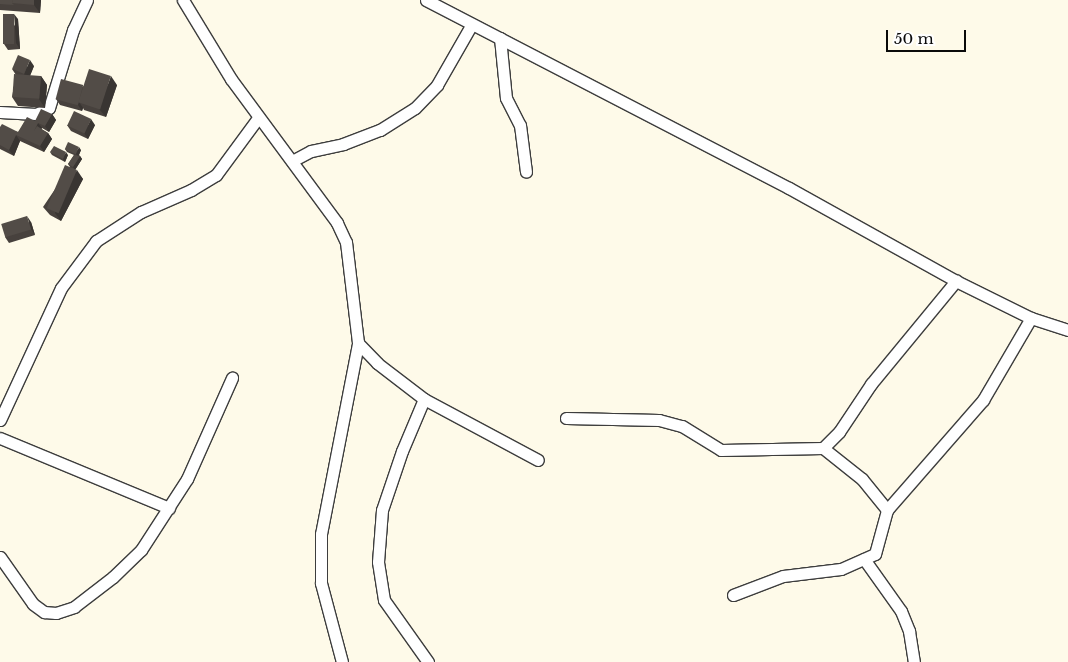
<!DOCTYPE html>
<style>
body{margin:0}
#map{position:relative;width:1068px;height:662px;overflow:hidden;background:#fefae9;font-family:"Libre Baskerville",serif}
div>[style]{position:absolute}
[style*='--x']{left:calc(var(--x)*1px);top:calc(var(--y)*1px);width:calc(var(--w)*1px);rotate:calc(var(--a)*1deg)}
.roads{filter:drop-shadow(1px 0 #3d3d3d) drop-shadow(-1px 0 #3d3d3d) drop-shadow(0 1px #3d3d3d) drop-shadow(0 -1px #3d3d3d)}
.street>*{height:11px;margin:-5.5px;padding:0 5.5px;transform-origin:5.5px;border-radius:5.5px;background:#fff}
.wall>*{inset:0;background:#47413d}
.shaded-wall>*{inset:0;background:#393532}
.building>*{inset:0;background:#524c47;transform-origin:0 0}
span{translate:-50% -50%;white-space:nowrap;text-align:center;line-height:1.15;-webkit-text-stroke:5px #fff;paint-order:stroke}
.scale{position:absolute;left:886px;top:30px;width:80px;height:22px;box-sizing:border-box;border:2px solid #0a0a0a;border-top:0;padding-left:6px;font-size:15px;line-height:18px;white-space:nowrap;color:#0a0a0a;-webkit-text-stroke:4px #fff;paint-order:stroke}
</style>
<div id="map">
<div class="roads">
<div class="street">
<div style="--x:183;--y:0;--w:92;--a:58.7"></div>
<div style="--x:231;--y:79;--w:179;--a:53.6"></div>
<div style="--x:337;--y:223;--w:21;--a:65"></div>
<div style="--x:346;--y:242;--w:102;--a:83.2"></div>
<div style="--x:358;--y:343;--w:28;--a:46"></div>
<div style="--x:377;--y:363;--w:59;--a:37.5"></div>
<div style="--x:424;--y:399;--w:129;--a:28.2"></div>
<div style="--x:426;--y:0;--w:409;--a:27.4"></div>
<div style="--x:789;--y:188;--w:191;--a:29.1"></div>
<div style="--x:956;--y:281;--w:84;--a:26.3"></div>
<div style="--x:1031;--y:318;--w:39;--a:18"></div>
<div style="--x:500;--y:38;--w:60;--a:84.3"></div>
<div style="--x:506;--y:98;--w:30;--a:63"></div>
<div style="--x:520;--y:125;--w:47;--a:82.7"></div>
<div style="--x:0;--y:112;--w:36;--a:3"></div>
<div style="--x:36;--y:114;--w:14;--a:-25"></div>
<div style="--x:49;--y:108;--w:82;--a:-72.9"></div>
<div style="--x:73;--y:30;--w:33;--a:-65"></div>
<div style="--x:292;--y:161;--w:21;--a:-28"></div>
<div style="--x:311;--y:151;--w:33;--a:-12"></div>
<div style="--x:343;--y:144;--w:40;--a:-21"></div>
<div style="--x:380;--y:130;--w:41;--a:-32.2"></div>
<div style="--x:415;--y:108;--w:32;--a:-46"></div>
<div style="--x:437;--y:85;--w:70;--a:-60.2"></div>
<div style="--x:424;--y:399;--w:56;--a:112.9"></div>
<div style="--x:402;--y:451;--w:62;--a:108.7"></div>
<div style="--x:382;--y:510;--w:52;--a:94.4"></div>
<div style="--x:378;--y:562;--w:38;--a:81"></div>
<div style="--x:384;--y:600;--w:76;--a:54.6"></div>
<div style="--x:566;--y:418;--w:93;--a:1.2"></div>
<div style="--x:659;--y:420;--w:24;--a:15"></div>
<div style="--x:682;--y:426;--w:46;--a:31.6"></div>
<div style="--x:721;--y:450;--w:102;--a:-1.1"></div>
<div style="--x:823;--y:448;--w:50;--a:38.5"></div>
<div style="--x:862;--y:479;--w:40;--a:51"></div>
<div style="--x:0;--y:420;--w:145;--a:-65.2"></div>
<div style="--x:61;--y:288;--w:59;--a:-53.3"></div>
<div style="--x:96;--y:241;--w:54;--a:-32.8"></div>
<div style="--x:141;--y:212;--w:55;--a:-23.7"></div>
<div style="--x:191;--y:190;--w:29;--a:-31"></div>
<div style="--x:216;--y:175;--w:71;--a:-53.6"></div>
<div style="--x:0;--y:438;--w:183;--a:22.5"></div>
<div style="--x:823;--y:448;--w:23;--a:-45"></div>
<div style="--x:839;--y:432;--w:58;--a:-56.3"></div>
<div style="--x:871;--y:384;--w:134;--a:-50.5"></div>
<div style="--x:0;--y:557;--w:57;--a:54.9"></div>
<div style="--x:33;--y:604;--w:14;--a:36"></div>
<div style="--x:44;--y:612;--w:12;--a:5"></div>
<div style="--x:56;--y:613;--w:19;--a:-18"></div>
<div style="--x:74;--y:607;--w:49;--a:-37.6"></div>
<div style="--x:113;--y:577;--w:39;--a:-44"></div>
<div style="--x:141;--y:550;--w:85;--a:-57.1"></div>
<div style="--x:187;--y:479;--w:111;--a:-66"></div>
<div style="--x:864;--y:559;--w:64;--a:54.6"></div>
<div style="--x:901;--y:611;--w:22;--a:68"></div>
<div style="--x:909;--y:631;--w:31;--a:81"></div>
<div style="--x:733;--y:595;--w:53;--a:-20.8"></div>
<div style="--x:783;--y:576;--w:58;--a:-6.9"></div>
<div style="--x:841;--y:569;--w:37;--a:-24"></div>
<div style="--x:875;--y:554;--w:46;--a:-74.7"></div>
<div style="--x:887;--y:510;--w:146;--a:-48.9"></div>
<div style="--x:983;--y:400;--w:95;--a:-59.7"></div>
<div style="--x:342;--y:662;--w:82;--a:-104.9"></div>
<div style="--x:321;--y:583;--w:49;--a:-90"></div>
<div style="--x:321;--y:534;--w:195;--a:-79"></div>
</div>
</div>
<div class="wall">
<div style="clip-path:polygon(0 0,41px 0,40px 13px,0 10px)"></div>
<div style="clip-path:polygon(18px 19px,20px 49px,8px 50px,4px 44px)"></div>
<div style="clip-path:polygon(34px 66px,30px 76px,41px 76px,47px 85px,45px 108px,18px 106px,12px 97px,16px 75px,12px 69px)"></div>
<div style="clip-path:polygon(117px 85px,106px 117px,84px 110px,83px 108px,82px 111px,60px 105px,56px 99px,84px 86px)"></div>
<div style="clip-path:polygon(52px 114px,56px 120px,49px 132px,42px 128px,41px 129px,48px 133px,52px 139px,44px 152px,20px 141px,14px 156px,0 149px,0 127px,18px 132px,35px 121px)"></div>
<div style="clip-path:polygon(67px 125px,95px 125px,88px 139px,71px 131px)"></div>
<div style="clip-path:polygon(65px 149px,81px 150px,79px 155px,80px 156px,82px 159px,75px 170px,83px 179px,61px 221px,50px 215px,43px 207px,70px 167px,68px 164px,74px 155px,67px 152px)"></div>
<div style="clip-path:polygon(50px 152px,68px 155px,65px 162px,52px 155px)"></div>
<div style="clip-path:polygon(31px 222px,35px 235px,9px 243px,5px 237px)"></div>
</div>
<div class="shaded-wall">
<div style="clip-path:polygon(34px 0,41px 0,40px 13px,34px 5px)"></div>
<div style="clip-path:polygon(14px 14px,18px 19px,20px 49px,16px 43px)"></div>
<div style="clip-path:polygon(30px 60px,34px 66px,28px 80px,24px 74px)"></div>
<div style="clip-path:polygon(41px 76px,47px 85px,45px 108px,39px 99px)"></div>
<div style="clip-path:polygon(111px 76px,117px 85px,106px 117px,99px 109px)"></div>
<div style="clip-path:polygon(79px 102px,83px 108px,82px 111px,78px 105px)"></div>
<div style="clip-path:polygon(52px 114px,56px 120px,49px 132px,45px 126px)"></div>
<div style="clip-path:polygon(91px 119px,95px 125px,88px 139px,84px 133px)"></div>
<div style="clip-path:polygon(38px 123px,42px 128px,38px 137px,34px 131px)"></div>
<div style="clip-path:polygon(48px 133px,52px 139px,44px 152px,40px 146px)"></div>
<div style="clip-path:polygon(16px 135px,20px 141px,14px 156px,9px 150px)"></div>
<div style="clip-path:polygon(79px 147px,81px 150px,78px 157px,76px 154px)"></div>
<div style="clip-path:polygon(66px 152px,68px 155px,65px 162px,63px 159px)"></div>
<div style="clip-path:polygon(80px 156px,82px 159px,75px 170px,73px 167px)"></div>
<div style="clip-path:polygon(77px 170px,83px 179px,61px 221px,55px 213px)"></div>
<div style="clip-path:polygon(27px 216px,31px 222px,35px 235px,31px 229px)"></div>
</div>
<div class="building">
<div style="clip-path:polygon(0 0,13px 0,12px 3px,14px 5px,0 4px)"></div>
<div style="clip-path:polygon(13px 0,34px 0,34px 5px,12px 3px)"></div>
<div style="left:3px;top:14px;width:11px;height:30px"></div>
<div style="left:18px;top:55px;width:13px;height:15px;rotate:23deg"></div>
<div style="left:89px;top:69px;width:23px;height:35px;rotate:18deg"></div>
<div style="left:14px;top:74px;width:27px;height:23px;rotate:4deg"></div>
<div style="left:61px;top:79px;width:23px;height:21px;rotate:15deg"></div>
<div style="clip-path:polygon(41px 109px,52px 114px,45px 126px,38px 123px,34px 131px,37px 126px,48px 133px,40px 146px,16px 135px,9px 150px,0 145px,0 127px,2px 124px,18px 132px,27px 117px,35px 121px)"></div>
<div style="left:74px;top:111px;width:19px;height:16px;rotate:25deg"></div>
<div style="left:68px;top:142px;width:12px;height:8px;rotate:24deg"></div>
<div style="clip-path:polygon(54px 146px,66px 152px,63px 159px,50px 152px)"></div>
<div style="clip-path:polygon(74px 155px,80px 156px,73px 167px,68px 164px)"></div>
<div style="left:65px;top:165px;width:13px;height:47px;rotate:23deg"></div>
<div style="left:27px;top:216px;width:14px;height:27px;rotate:73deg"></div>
</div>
<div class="scale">50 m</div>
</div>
